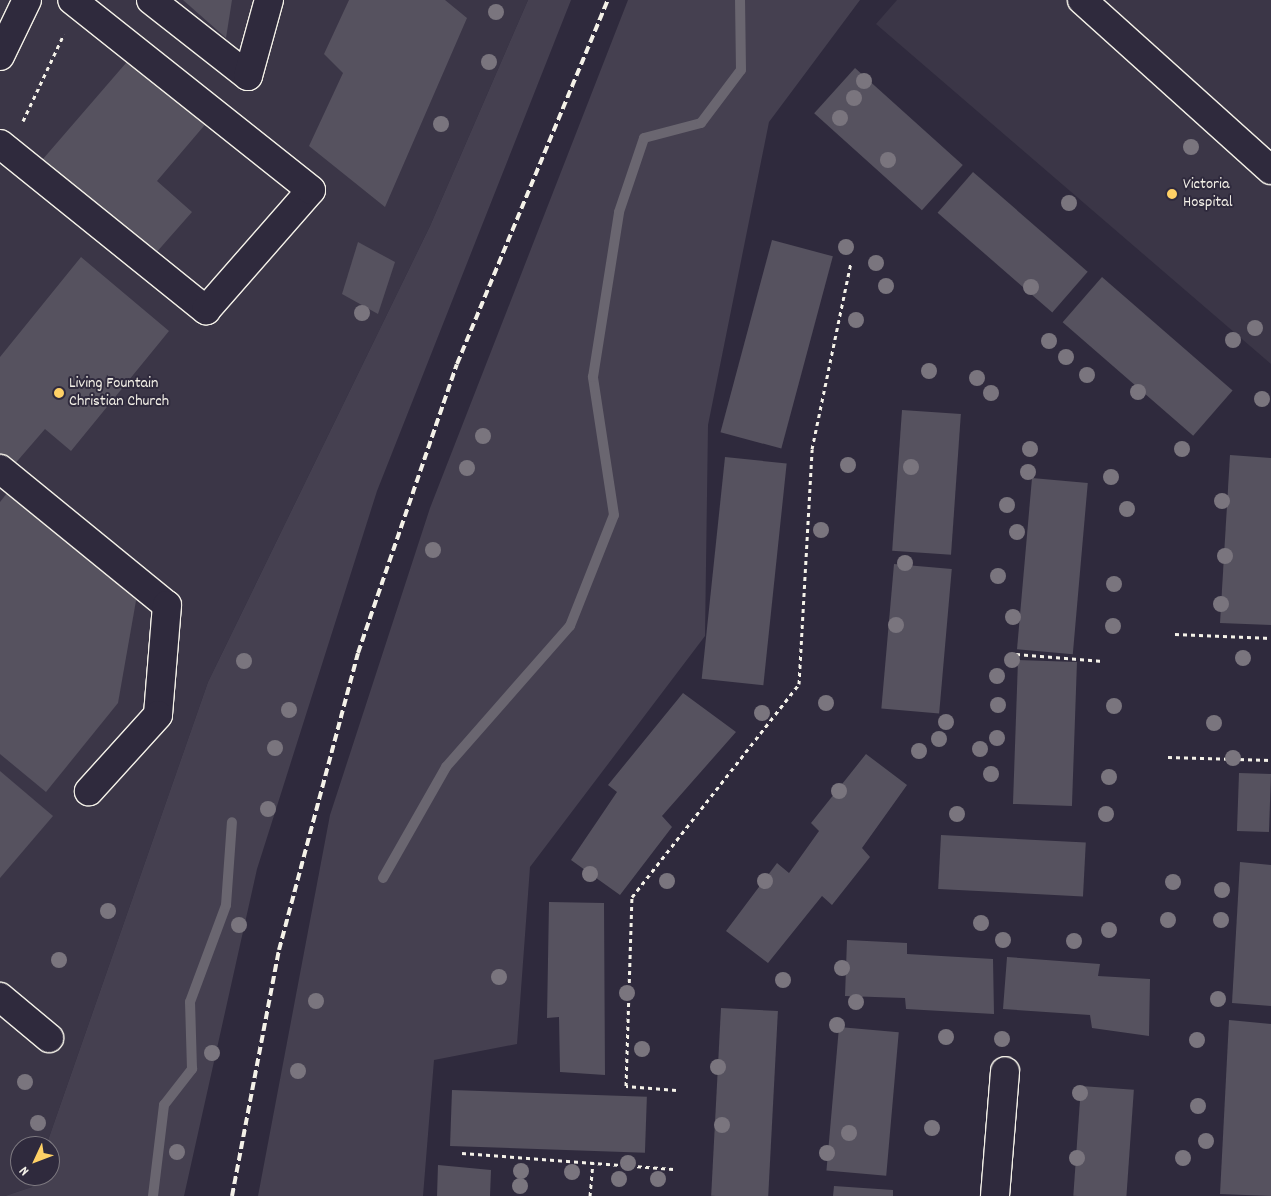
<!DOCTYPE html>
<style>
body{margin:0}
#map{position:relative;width:1271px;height:1196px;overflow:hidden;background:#2f2a3d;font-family:Dekko,sans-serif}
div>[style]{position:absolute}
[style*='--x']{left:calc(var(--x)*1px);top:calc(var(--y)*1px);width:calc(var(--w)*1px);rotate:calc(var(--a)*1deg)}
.built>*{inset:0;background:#3b3647}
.green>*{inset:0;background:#454050}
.stream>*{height:10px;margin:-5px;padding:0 5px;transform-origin:5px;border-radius:5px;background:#6a6670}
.building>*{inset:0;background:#56525f;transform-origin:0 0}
.path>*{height:3px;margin-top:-1.5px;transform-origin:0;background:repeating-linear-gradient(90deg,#f4f1e8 0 4px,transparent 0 8px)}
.roads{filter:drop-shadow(1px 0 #f4f1e8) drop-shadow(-1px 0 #f4f1e8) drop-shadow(0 1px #f4f1e8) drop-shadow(0 -1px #f4f1e8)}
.minor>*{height:28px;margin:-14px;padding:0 14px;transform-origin:14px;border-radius:14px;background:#2f2a3d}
.major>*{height:28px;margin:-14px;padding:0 14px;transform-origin:14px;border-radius:14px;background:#2f2a3d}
.rail>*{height:4px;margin-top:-2px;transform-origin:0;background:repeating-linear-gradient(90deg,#f4f1e8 0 8px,transparent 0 12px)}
.trees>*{width:16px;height:16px;margin:-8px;border-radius:50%;background:#7a757e}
.dots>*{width:14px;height:14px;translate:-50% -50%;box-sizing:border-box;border:2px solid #2f2a3d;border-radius:50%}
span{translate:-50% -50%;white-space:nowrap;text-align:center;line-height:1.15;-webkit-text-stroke:4px #2f2a3d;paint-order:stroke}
.poi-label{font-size:16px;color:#f4f1e8}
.left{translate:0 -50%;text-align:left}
.north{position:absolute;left:10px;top:1136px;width:50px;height:50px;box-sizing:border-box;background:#2f2a3d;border:1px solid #7e7a81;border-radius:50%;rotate:227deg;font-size:14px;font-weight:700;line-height:20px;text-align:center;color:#f4f1e8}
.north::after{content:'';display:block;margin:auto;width:18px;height:22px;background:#ffd166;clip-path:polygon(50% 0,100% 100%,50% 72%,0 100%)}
</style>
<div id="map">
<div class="built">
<div style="clip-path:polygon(0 0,528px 0,430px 226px,208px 682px,46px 1146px,20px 1146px,20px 1176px,36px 1176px,32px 1187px,5px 1196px,0 1196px)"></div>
<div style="clip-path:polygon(897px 0,1271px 0,1271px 364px,876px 24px)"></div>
</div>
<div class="green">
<div style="clip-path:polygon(528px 0,571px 0,377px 491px,257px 869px,184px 1196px,5px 1196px,32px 1187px,36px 1176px,50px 1176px,50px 1146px,46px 1146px,208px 682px,430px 226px)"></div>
<div style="clip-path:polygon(628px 0,860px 0,769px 122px,708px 425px,705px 636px,530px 867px,517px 1044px,434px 1060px,423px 1196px,258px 1196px,330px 815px,430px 508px)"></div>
</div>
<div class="stream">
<div style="--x:383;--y:878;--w:128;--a:-60.4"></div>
<div style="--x:446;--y:767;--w:188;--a:-48.7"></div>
<div style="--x:570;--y:626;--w:119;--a:-68.4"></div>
<div style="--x:614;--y:515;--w:140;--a:-98.7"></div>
<div style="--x:593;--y:377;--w:167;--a:-81"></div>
<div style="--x:619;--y:212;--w:78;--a:-71.3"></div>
<div style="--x:644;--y:138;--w:59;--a:-14.7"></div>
<div style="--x:701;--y:123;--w:66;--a:-53"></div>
<div style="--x:741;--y:70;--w:70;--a:-90.8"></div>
<div style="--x:153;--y:1196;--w:92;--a:-83.1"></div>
<div style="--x:164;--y:1105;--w:46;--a:-52.1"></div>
<div style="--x:192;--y:1069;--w:67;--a:-91.7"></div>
<div style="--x:190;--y:1002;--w:103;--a:-69.6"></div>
<div style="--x:226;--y:905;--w:83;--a:-85.9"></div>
</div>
<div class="building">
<div style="clip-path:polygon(183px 0,232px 0,226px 38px)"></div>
<div style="clip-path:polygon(349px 0,445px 0,467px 18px,385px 207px,309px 146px,343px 73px,324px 54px)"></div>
<div style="clip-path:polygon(132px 56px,209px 120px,157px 181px,192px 212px,155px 254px,43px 159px)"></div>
<div style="left:855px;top:68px;width:145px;height:61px;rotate:42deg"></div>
<div style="left:973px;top:172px;width:152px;height:54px;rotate:41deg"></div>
<div style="left:772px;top:240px;width:63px;height:199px;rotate:15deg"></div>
<div style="clip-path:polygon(358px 242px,395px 262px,378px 314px,342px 294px)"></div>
<div style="clip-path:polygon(81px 257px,169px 331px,71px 451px,45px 429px,13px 466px,0 455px,0 357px)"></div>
<div style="left:1102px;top:277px;width:173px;height:60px;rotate:41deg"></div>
<div style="left:902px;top:410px;width:59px;height:141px;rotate:4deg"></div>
<div style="clip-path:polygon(1230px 455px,1271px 458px,1271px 625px,1220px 623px)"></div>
<div style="left:725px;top:457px;width:62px;height:223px;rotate:6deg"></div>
<div style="left:1032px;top:478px;width:56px;height:172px;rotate:5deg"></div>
<div style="clip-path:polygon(11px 488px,137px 595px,118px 703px,46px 792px,0 754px,0 502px)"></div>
<div style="left:894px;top:564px;width:58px;height:145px;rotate:5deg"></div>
<div style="left:1018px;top:660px;width:59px;height:144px;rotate:2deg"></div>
<div style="clip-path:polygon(683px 693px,736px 732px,662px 816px,672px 827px,620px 895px,571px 860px,617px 792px,608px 785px)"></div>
<div style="clip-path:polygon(866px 754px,907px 785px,862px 848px,870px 857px,832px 905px,822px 896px,768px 963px,726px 931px,777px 863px,789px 873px,819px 831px,811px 823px)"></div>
<div style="clip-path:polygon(0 771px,53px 816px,0 878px)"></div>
<div style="left:1239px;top:773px;width:32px;height:58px;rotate:2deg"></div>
<div style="left:941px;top:835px;width:145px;height:54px;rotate:3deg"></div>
<div style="clip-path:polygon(1240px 862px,1271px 865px,1271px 1006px,1232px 1003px)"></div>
<div style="clip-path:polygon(549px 902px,604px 903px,605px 1075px,560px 1072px,559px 1017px,547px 1018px)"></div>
<div style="clip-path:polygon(847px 940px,907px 943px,907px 954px,993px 959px,994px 1014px,906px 1009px,905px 998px,845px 996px)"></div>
<div style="clip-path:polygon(1007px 957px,1100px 964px,1098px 976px,1150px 979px,1149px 1036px,1092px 1028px,1090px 1015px,1003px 1009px)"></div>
<div style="left:721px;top:1008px;width:57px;height:188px;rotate:3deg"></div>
<div style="clip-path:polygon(1229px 1020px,1271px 1024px,1271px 1196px,1220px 1194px)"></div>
<div style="left:839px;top:1027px;width:60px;height:144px;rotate:5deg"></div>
<div style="left:1081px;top:1086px;width:53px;height:110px;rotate:4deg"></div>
<div style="left:452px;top:1090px;width:195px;height:56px;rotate:2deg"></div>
<div style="clip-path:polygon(438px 1165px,491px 1170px,490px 1196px,437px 1196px)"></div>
<div style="clip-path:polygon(834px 1186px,893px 1190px,893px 1196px,833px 1196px)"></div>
</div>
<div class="path">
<div style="--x:23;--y:121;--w:96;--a:-64.8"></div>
<div style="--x:1175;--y:634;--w:96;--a:2.4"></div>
<div style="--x:1016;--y:654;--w:87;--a:4.6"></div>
<div style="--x:1168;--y:757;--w:103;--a:1.7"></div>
<div style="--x:676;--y:1090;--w:50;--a:-175.4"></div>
<div style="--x:626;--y:1086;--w:189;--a:-88.2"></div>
<div style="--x:632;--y:897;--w:271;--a:-51.9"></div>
<div style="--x:799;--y:684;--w:235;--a:-86.8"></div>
<div style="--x:812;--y:449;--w:190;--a:-78.2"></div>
<div style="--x:462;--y:1153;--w:212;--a:4.3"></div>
<div style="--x:590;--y:1196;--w:34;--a:-85"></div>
</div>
<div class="roads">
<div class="minor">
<div style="--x:151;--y:0;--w:123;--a:38.1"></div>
<div style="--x:248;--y:76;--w:79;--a:-74.6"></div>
<div style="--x:1082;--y:0;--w:254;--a:42"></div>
<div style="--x:0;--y:144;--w:265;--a:38.9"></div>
<div style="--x:206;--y:310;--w:159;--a:-48.8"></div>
<div style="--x:311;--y:190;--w:305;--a:-141.5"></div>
<div style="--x:0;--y:469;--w:215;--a:39.2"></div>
<div style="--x:167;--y:605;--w:110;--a:94.7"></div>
<div style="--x:158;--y:715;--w:103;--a:132.2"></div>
<div style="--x:0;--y:997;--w:64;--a:39.9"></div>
<div style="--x:995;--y:1196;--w:125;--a:-85.4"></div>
</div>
<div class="major">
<div style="--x:0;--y:56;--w:62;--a:-64.3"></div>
</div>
</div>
<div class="rail">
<div style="--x:232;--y:1196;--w:250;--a:-79.2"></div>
<div style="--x:279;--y:950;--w:307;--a:-75.1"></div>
<div style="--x:358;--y:653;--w:305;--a:-71.1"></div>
<div style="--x:457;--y:364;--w:394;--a:-67.5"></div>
</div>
<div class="trees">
<div style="left:496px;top:12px"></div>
<div style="left:489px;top:62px"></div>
<div style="left:864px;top:81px"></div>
<div style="left:854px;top:98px"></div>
<div style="left:840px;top:118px"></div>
<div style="left:441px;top:124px"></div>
<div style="left:1191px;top:147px"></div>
<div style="left:888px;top:160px"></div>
<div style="left:1069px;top:203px"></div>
<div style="left:846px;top:247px"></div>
<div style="left:876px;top:263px"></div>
<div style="left:886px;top:286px"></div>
<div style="left:1031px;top:287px"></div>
<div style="left:362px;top:313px"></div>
<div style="left:856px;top:320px"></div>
<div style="left:1255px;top:328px"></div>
<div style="left:1233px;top:340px"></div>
<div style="left:1049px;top:341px"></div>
<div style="left:1066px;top:357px"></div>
<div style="left:929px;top:371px"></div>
<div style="left:1087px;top:375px"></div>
<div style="left:977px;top:378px"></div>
<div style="left:1138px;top:392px"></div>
<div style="left:991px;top:393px"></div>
<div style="left:1262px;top:399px"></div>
<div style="left:483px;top:436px"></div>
<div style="left:1030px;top:449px"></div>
<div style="left:1182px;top:449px"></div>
<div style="left:848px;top:465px"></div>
<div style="left:911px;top:467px"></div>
<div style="left:467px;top:468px"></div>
<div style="left:1028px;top:472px"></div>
<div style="left:1111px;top:477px"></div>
<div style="left:1222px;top:501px"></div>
<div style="left:1007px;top:505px"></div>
<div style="left:1127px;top:509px"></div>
<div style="left:821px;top:530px"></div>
<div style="left:1017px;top:532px"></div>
<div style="left:433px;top:550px"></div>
<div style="left:1225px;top:556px"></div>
<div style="left:905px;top:563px"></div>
<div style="left:998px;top:576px"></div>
<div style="left:1114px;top:584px"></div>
<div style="left:1221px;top:604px"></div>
<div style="left:1013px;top:617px"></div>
<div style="left:896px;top:625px"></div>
<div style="left:1113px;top:626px"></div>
<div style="left:1243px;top:658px"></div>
<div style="left:1012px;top:660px"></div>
<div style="left:244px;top:661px"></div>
<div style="left:997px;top:676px"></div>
<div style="left:826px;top:703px"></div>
<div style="left:998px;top:705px"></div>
<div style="left:1114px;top:706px"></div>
<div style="left:289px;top:710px"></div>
<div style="left:762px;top:713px"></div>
<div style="left:946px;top:722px"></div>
<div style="left:1214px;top:723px"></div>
<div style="left:997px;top:738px"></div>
<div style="left:939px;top:739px"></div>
<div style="left:275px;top:748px"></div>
<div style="left:980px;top:749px"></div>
<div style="left:919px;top:751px"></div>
<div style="left:1233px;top:758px"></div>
<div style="left:991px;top:774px"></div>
<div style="left:1109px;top:777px"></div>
<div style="left:839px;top:791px"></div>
<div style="left:268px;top:809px"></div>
<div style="left:957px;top:814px"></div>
<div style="left:1106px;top:814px"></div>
<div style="left:590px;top:874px"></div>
<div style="left:667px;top:881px"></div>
<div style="left:765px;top:881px"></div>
<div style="left:1173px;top:882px"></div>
<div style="left:1222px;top:890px"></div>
<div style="left:108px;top:911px"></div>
<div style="left:1168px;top:920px"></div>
<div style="left:1221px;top:920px"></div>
<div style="left:981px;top:923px"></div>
<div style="left:239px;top:925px"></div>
<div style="left:1109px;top:930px"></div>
<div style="left:1003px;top:940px"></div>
<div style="left:1074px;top:941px"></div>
<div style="left:59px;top:960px"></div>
<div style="left:842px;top:968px"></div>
<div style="left:499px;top:977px"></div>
<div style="left:783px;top:980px"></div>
<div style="left:627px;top:993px"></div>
<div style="left:1218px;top:999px"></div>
<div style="left:316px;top:1001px"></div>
<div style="left:856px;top:1002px"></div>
<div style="left:837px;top:1025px"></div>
<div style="left:946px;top:1037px"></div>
<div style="left:1002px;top:1039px"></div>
<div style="left:1197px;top:1040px"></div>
<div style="left:642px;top:1049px"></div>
<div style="left:212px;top:1053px"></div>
<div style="left:718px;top:1067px"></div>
<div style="left:298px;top:1071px"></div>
<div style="left:25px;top:1082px"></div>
<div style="left:1080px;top:1093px"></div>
<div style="left:1198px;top:1106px"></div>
<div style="left:38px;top:1123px"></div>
<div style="left:722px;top:1125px"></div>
<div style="left:932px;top:1128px"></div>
<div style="left:849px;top:1133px"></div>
<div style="left:1206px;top:1141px"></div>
<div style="left:177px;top:1152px"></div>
<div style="left:827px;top:1153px"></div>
<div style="left:1077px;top:1158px"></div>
<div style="left:1183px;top:1158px"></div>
<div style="left:628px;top:1163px"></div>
<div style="left:521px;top:1171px"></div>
<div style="left:572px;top:1172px"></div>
<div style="left:619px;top:1179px"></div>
<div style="left:658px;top:1179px"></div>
<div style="left:520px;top:1186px"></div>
</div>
<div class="dots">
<div style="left:1172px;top:194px;background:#ffd166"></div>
<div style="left:59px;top:393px;background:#ffd166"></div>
</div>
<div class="poi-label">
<span class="left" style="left:1183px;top:194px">Victoria<br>Hospital</span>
<span class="left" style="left:69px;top:393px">Living Fountain<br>Christian Church</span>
</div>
<div class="north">N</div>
</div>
